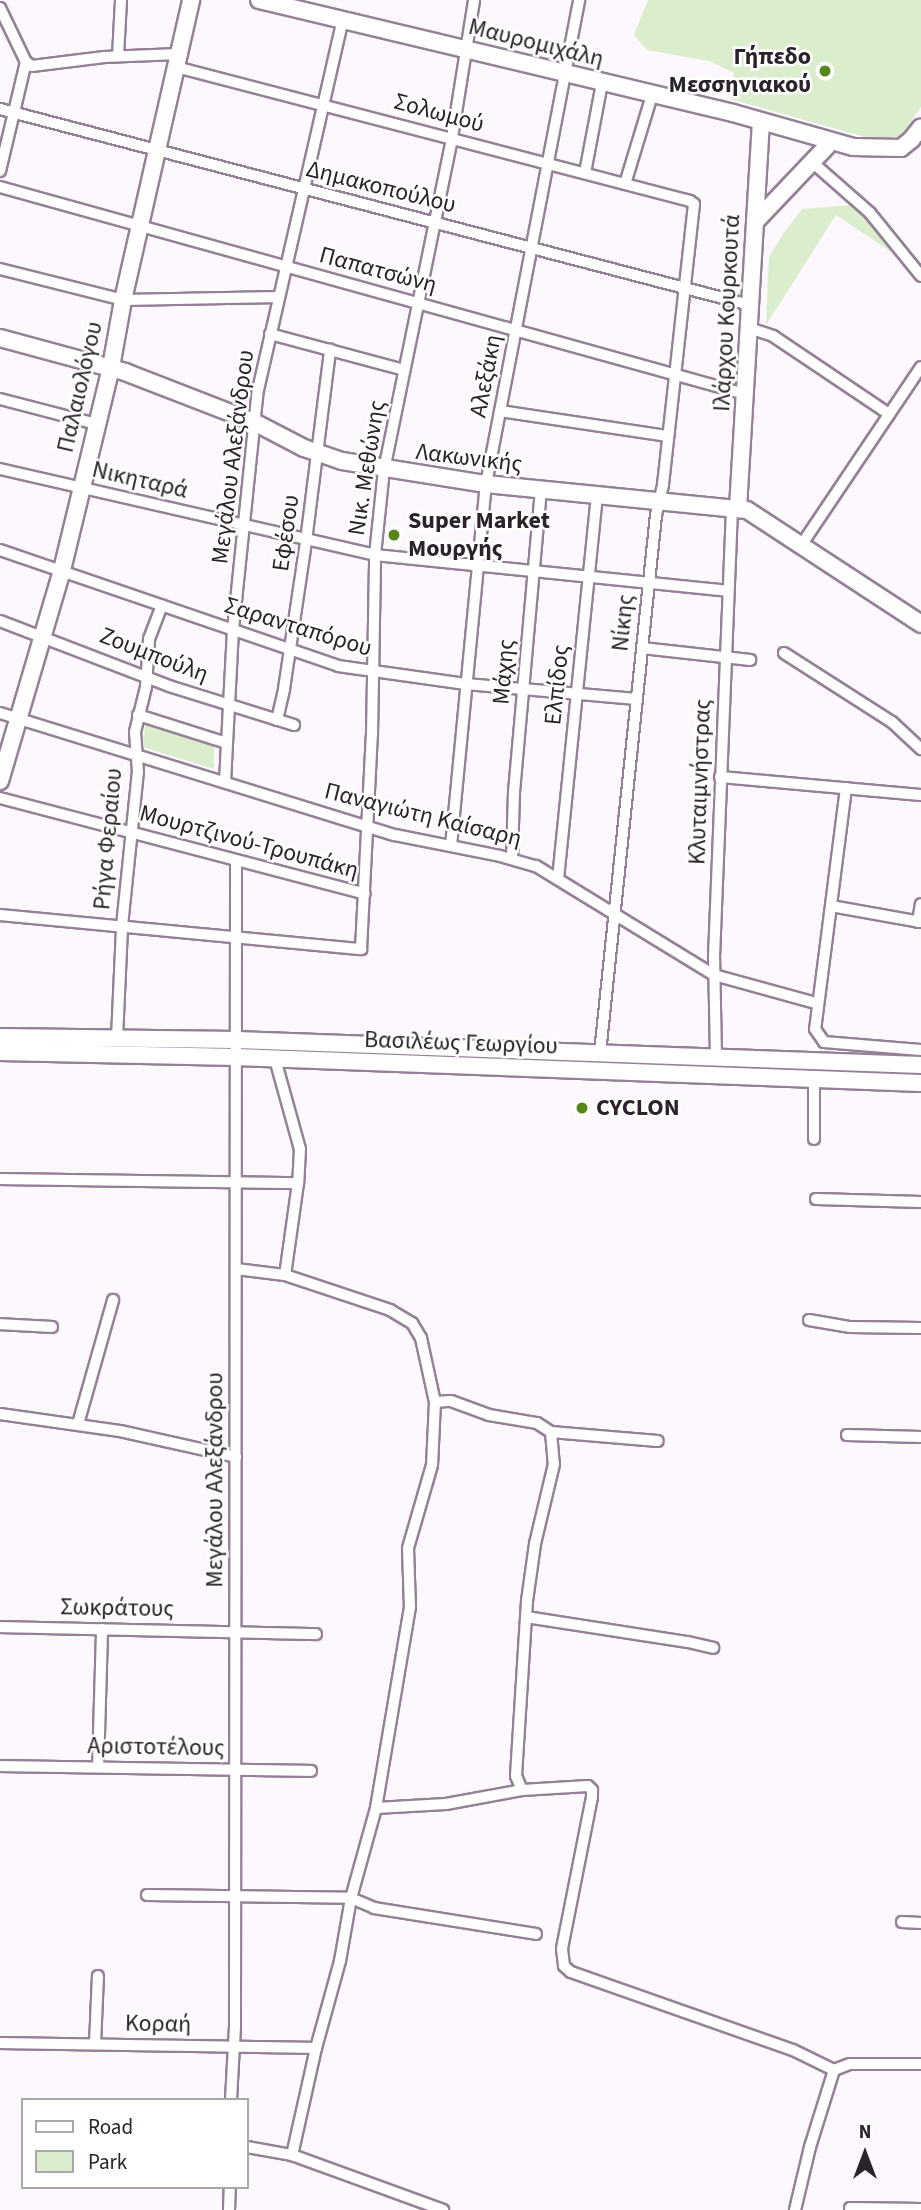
<!DOCTYPE html>
<meta charset="utf-8">
<style>
body{margin:0}
#map{position:relative;width:921px;height:2210px;overflow:hidden;background:#fdf8fd;font-family:"Source Sans 3",sans-serif}
div>[style]{position:absolute}
[style*='--x']{left:calc(var(--x)*1px);top:calc(var(--y)*1px);width:calc(var(--w)*1px);rotate:calc(var(--a)*1deg)}
.green>*{inset:0;background:#daedcc}
.roads{filter:drop-shadow(2px 0 #958197) drop-shadow(-2px 0 #958197) drop-shadow(0 2px #958197) drop-shadow(0 -2px #958197)}
.street>*{height:10px;margin:-5px;padding:0 5px;transform-origin:5px;border-radius:5px;background:#fff}
.secondary>*{height:16px;margin:-8px;padding:0 8px;transform-origin:8px;border-radius:8px;background:#fff}
.dots>*{width:19px;height:19px;translate:-50% -50%;box-sizing:border-box;border:4px solid #fff;border-radius:50%}
span{translate:-50% -50%;white-space:nowrap;text-align:center;line-height:1.15;-webkit-text-stroke:5px #fff;paint-order:stroke}
.street-label{font-size:24px;color:#2b222b}
.poi-label{font-size:24px;color:#2b222b;font-weight:700}
.right{translate:-100% -50%;text-align:right}
.left{translate:0 -50%;text-align:left}
.legend{position:absolute;left:21px;top:2098px;width:228px;height:91px;box-sizing:border-box;background:#fff;border:2px solid #aaa7aa;margin:0;padding:9px 12px;list-style:none;font-size:21px;color:#2b222b}
.legend li{display:flex;align-items:center;gap:14px;height:35px}
.legend b{width:35px;border:2px solid #aaa7aa}
.north{position:absolute;left:830px;top:2119px;width:70px;height:70px;-webkit-text-stroke:5px #fff;paint-order:stroke;rotate:0deg;font-size:19px;font-weight:700;line-height:28px;text-align:center;color:#2b222b}
.north::after{content:'';display:block;margin:auto;width:24px;height:32px;background:#2b222b;clip-path:polygon(50% 0,100% 100%,50% 72%,0 100%)}
</style>
<div id="map">
<div class="green">
<div style="clip-path:polygon(648px 0,921px 0,921px 107px,901px 136px,893px 140px,879px 141px,730px 99px,734px 73px,709px 61px,647px 50px,634px 35px)"></div>
<div style="clip-path:polygon(853px 205px,894px 247px,906px 267px,896px 255px,836px 215px,766px 325px,769px 257px,783px 234px,802px 209px)"></div>
<div style="clip-path:polygon(145px 724px,214px 745px,214px 769px,143px 747px)"></div>
</div>
<div class="roads">
<div class="street">
<div style="--x:0;--y:8;--w:60;--a:64.3"></div>
<div style="--x:118;--y:56;--w:56;--a:-86.9"></div>
<div style="--x:26;--y:62;--w:7;--a:34"></div>
<div style="--x:32;--y:66;--w:73;--a:-7.1"></div>
<div style="--x:104;--y:57;--w:75;--a:-2.3"></div>
<div style="--x:176;--y:67;--w:531;--a:14.61"></div>
<div style="--x:690;--y:201;--w:5;--a:37"></div>
<div style="--x:694;--y:204;--w:283;--a:96.3"></div>
<div style="--x:663;--y:485;--w:31;--a:103"></div>
<div style="--x:656;--y:515;--w:541;--a:95.94"></div>
<div style="--x:0;--y:109;--w:775;--a:14.65"></div>
<div style="--x:812;--y:162;--w:77;--a:41.3"></div>
<div style="--x:870;--y:213;--w:81;--a:51"></div>
<div style="--x:0;--y:171;--w:112;--a:-76.6"></div>
<div style="--x:585;--y:173;--w:92;--a:-79.3"></div>
<div style="--x:625;--y:184;--w:93;--a:-73.1"></div>
<div style="--x:0;--y:187;--w:773;--a:15.53"></div>
<div style="--x:0;--y:269;--w:127;--a:14.1"></div>
<div style="--x:123;--y:300;--w:156;--a:-1.1"></div>
<div style="--x:749;--y:328;--w:25;--a:18"></div>
<div style="--x:773;--y:336;--w:140;--a:33.9"></div>
<div style="--x:270;--y:334;--w:139;--a:15"></div>
<div style="--x:0;--y:399;--w:100;--a:14.5"></div>
<div style="--x:500;--y:411;--w:170;--a:8.5"></div>
<div style="--x:0;--y:469;--w:385;--a:12.9"></div>
<div style="--x:375;--y:555;--w:354;--a:5.8"></div>
<div style="--x:802;--y:544;--w:213;--a:-56.1"></div>
<div style="--x:0;--y:550;--w:357;--a:18.9"></div>
<div style="--x:338;--y:666;--w:129;--a:8"></div>
<div style="--x:466;--y:684;--w:171;--a:5"></div>
<div style="--x:0;--y:621;--w:181;--a:21"></div>
<div style="--x:169;--y:686;--w:131;--a:17.3"></div>
<div style="--x:642;--y:648;--w:109;--a:6.3"></div>
<div style="--x:784;--y:653;--w:128;--a:32.6"></div>
<div style="--x:892;--y:722;--w:40;--a:43"></div>
<div style="--x:0;--y:713;--w:413;--a:17.2"></div>
<div style="--x:395;--y:835;--w:107;--a:11.3"></div>
<div style="--x:500;--y:856;--w:37;--a:16"></div>
<div style="--x:536;--y:866;--w:209;--a:31.5"></div>
<div style="--x:714;--y:975;--w:106;--a:15.4"></div>
<div style="--x:138;--y:715;--w:93;--a:17.5"></div>
<div style="--x:277;--y:720;--w:32;--a:-77"></div>
<div style="--x:284;--y:689;--w:150;--a:-81.5"></div>
<div style="--x:306;--y:541;--w:193;--a:-82.8"></div>
<div style="--x:720;--y:777;--w:202;--a:5.1"></div>
<div style="--x:225;--y:782;--w:152;--a:-87"></div>
<div style="--x:233;--y:630;--w:241;--a:-84.1"></div>
<div style="--x:258;--y:390;--w:380;--a:-77.1"></div>
<div style="--x:846;--y:788;--w:243;--a:97.3"></div>
<div style="--x:815;--y:1029;--w:16;--a:55"></div>
<div style="--x:824;--y:1042;--w:97;--a:4.7"></div>
<div style="--x:0;--y:798;--w:377;--a:14.7"></div>
<div style="--x:451;--y:846;--w:364;--a:-84.5"></div>
<div style="--x:486;--y:484;--w:493;--a:-79.1"></div>
<div style="--x:512;--y:859;--w:67;--a:-88.3"></div>
<div style="--x:514;--y:792;--w:303;--a:-84.9"></div>
<div style="--x:558;--y:879;--w:385;--a:-84.2"></div>
<div style="--x:831;--y:906;--w:91;--a:10.1"></div>
<div style="--x:0;--y:915;--w:363;--a:5.4"></div>
<div style="--x:361;--y:949;--w:214;--a:-87.1"></div>
<div style="--x:372;--y:735;--w:180;--a:-89"></div>
<div style="--x:375;--y:555;--w:85;--a:-84"></div>
<div style="--x:384;--y:470;--w:339;--a:-78.4"></div>
<div style="--x:452;--y:138;--w:140;--a:-80.9"></div>
<div style="--x:918;--y:922;--w:18;--a:-81"></div>
<div style="--x:117;--y:1038;--w:112;--a:-87.4"></div>
<div style="--x:122;--y:926;--w:155;--a:-84.1"></div>
<div style="--x:138;--y:772;--w:40;--a:-94.3"></div>
<div style="--x:135;--y:732;--w:46;--a:-76.3"></div>
<div style="--x:146;--y:687;--w:48;--a:-86.4"></div>
<div style="--x:149;--y:639;--w:36;--a:-69"></div>
<div style="--x:716;--y:1058;--w:101;--a:-91.1"></div>
<div style="--x:714;--y:957;--w:450;--a:-87.7"></div>
<div style="--x:275;--y:1059;--w:93;--a:74.5"></div>
<div style="--x:300;--y:1149;--w:34;--a:93"></div>
<div style="--x:298;--y:1183;--w:93;--a:98"></div>
<div style="--x:814;--y:1139;--w:61;--a:-90"></div>
<div style="--x:0;--y:1179;--w:298;--a:0.8"></div>
<div style="--x:816;--y:1199;--w:105;--a:1.6"></div>
<div style="--x:236;--y:1269;--w:49;--a:7"></div>
<div style="--x:285;--y:1275;--w:111;--a:18.4"></div>
<div style="--x:390;--y:1310;--w:26;--a:31"></div>
<div style="--x:412;--y:1323;--w:17;--a:59"></div>
<div style="--x:421;--y:1338;--w:66;--a:77.7"></div>
<div style="--x:435;--y:1402;--w:63;--a:92.7"></div>
<div style="--x:432;--y:1465;--w:86;--a:106.1"></div>
<div style="--x:408;--y:1548;--w:59;--a:88.1"></div>
<div style="--x:410;--y:1607;--w:204;--a:99.6"></div>
<div style="--x:376;--y:1808;--w:93;--a:105.5"></div>
<div style="--x:351;--y:1898;--w:64;--a:99.9"></div>
<div style="--x:340;--y:1961;--w:90;--a:105.4"></div>
<div style="--x:316;--y:2048;--w:110;--a:102.6"></div>
<div style="--x:809;--y:1320;--w:42;--a:9.7"></div>
<div style="--x:850;--y:1327;--w:71;--a:0.8"></div>
<div style="--x:0;--y:1324;--w:52;--a:3.3"></div>
<div style="--x:435;--y:1402;--w:16;--a:-4"></div>
<div style="--x:451;--y:1401;--w:40;--a:20.2"></div>
<div style="--x:489;--y:1415;--w:49;--a:9.5"></div>
<div style="--x:537;--y:1423;--w:17;--a:33"></div>
<div style="--x:551;--y:1432;--w:32;--a:85"></div>
<div style="--x:554;--y:1464;--w:82;--a:103.4"></div>
<div style="--x:535;--y:1544;--w:58;--a:98"></div>
<div style="--x:527;--y:1601;--w:175;--a:93.6"></div>
<div style="--x:516;--y:1776;--w:15;--a:67"></div>
<div style="--x:0;--y:1414;--w:121;--a:8.1"></div>
<div style="--x:120;--y:1431;--w:119;--a:12.6"></div>
<div style="--x:78;--y:1424;--w:129;--a:-74.2"></div>
<div style="--x:551;--y:1432;--w:107;--a:4.8"></div>
<div style="--x:847;--y:1435;--w:74;--a:1.5"></div>
<div style="--x:526;--y:1617;--w:164;--a:8.8"></div>
<div style="--x:688;--y:1642;--w:26;--a:13"></div>
<div style="--x:0;--y:1627;--w:316;--a:1.3"></div>
<div style="--x:0;--y:1766;--w:311;--a:0.9"></div>
<div style="--x:98;--y:1767;--w:138;--a:-88.3"></div>
<div style="--x:376;--y:1808;--w:70;--a:-3.3"></div>
<div style="--x:446;--y:1804;--w:77;--a:-10.4"></div>
<div style="--x:522;--y:1790;--w:66;--a:-3.5"></div>
<div style="--x:588;--y:1786;--w:6;--a:45"></div>
<div style="--x:592;--y:1790;--w:7;--a:90"></div>
<div style="--x:592;--y:1797;--w:155;--a:101.2"></div>
<div style="--x:562;--y:1949;--w:17;--a:83"></div>
<div style="--x:564;--y:1966;--w:9;--a:41"></div>
<div style="--x:571;--y:1972;--w:235;--a:19.4"></div>
<div style="--x:793;--y:2050;--w:46;--a:26"></div>
<div style="--x:147;--y:1895;--w:204;--a:0.8"></div>
<div style="--x:351;--y:1898;--w:25;--a:23"></div>
<div style="--x:374;--y:1908;--w:164;--a:9.1"></div>
<div style="--x:902;--y:1922;--w:19;--a:3"></div>
<div style="--x:0;--y:2043;--w:316;--a:0.9"></div>
<div style="--x:95;--y:2044;--w:68;--a:-87.5"></div>
<div style="--x:231;--y:2100;--w:74;--a:-86.9"></div>
<div style="--x:235;--y:2026;--w:1165;--a:-89.95"></div>
<div style="--x:247;--y:2147;--w:46;--a:10.1"></div>
<div style="--x:292;--y:2155;--w:161;--a:20"></div>
<div style="--x:850;--y:2208;--w:71;--a:0.8"></div>
<div style="--x:229;--y:2210;--w:23;--a:-88"></div>
<div style="--x:795;--y:2210;--w:65;--a:-76.6"></div>
<div style="--x:810;--y:2147;--w:81;--a:-72.7"></div>
<div style="--x:834;--y:2070;--w:17;--a:-21"></div>
<div style="--x:850;--y:2064;--w:71;--a:0"></div>
</div>
<div class="secondary">
<div style="--x:259;--y:0;--w:487;--a:13.4"></div>
<div style="--x:733;--y:113;--w:125;--a:15.8"></div>
<div style="--x:853;--y:147;--w:48;--a:1.2"></div>
<div style="--x:901;--y:148;--w:13;--a:-39"></div>
<div style="--x:911;--y:140;--w:16;--a:-52"></div>
<div style="--x:755;--y:222;--w:110;--a:-46.5"></div>
<div style="--x:0;--y:338;--w:130;--a:15.2"></div>
<div style="--x:125;--y:372;--w:138;--a:21.2"></div>
<div style="--x:254;--y:422;--w:56;--a:27.5"></div>
<div style="--x:304;--y:448;--w:40;--a:18.9"></div>
<div style="--x:342;--y:461;--w:146;--a:9.1"></div>
<div style="--x:486;--y:484;--w:262;--a:5.7"></div>
<div style="--x:747;--y:510;--w:208;--a:33.2"></div>
<div style="--x:738;--y:508;--w:387;--a:-86.6"></div>
<div style="--x:0;--y:781;--w:220;--a:-73.6"></div>
<div style="--x:62;--y:570;--w:209;--a:-76.4"></div>
<div style="--x:111;--y:367;--w:68;--a:-79.8"></div>
<div style="--x:123;--y:300;--w:308;--a:-77.2"></div>
<div style="--x:0;--y:1037;--w:236;--a:0.7"></div>
<div style="--x:236;--y:1040;--w:685;--a:2.09"></div>
<div style="--x:0;--y:1052;--w:236;--a:1.2"></div>
<div style="--x:236;--y:1057;--w:685;--a:2.17"></div>
</div>
</div>
<div class="dots">
<div style="left:825px;top:71px;background:#568618"></div>
<div style="left:394px;top:535px;background:#568618"></div>
<div style="left:582px;top:1108px;background:#568618"></div>
</div>
<div class="street-label">
<span style="left:536px;top:43px;rotate:14deg">Μαυρομιχάλη</span>
<span style="left:439px;top:113px;rotate:15deg">Σολωμού</span>
<span style="left:381px;top:187px;rotate:14deg">Δημακοπούλου</span>
<span style="left:378px;top:270px;rotate:15deg">Παπατσώνη</span>
<span style="left:727px;top:313px;rotate:-87deg">Ιλάρχου Κουρκουτά</span>
<span style="left:486px;top:376px;rotate:-79deg">Αλεξάκη</span>
<span style="left:80px;top:387px;rotate:-77deg">Παλαιολόγου</span>
<span style="left:233px;top:457px;rotate:-83deg">Μεγάλου Αλεξάνδρου</span>
<span style="left:469px;top:458px;rotate:7deg">Λακωνικής</span>
<span style="left:367px;top:468px;rotate:-81deg">Νικ. Μεθώνης</span>
<span style="left:140px;top:480px;rotate:13deg">Νικηταρά</span>
<span style="left:286px;top:533px;rotate:-82deg">Εφέσου</span>
<span style="left:623px;top:623px;rotate:-84deg">Νίκης</span>
<span style="left:298px;top:627px;rotate:17deg">Σαρανταπόρου</span>
<span style="left:154px;top:655px;rotate:21deg">Ζουμπούλη</span>
<span style="left:504px;top:672px;rotate:-85deg">Μάχης</span>
<span style="left:557px;top:685px;rotate:-84deg">Ελπίδος</span>
<span style="left:700px;top:782px;rotate:-88deg">Κλυταιμνήστρας</span>
<span style="left:423px;top:815px;rotate:14deg">Παναγιώτη Καίσαρη</span>
<span style="left:108px;top:839px;rotate:-85deg">Ρήγα Φεραίου</span>
<span style="left:249px;top:842px;rotate:15deg">Μουρτζινού-Τρουπάκη</span>
<span style="left:461px;top:1043px;rotate:2deg">Βασιλέως Γεωργίου</span>
<span style="left:215px;top:1480px;rotate:-90deg">Μεγάλου Αλεξάνδρου</span>
<span style="left:117px;top:1608px;rotate:1deg">Σωκράτους</span>
<span style="left:156px;top:1747px;rotate:1deg">Αριστοτέλους</span>
<span style="left:158px;top:2024px;rotate:1deg">Κοραή</span>
</div>
<div class="poi-label">
<span class="right" style="left:811px;top:71px">Γήπεδο<br>Μεσσηνιακού</span>
<span class="left" style="left:408px;top:535px">Super Market<br>Μουργής</span>
<span class="left" style="left:596px;top:1108px">CYCLON</span>
</div>
<ul class="legend">
<li><b style="height:9px;background:#fff"></b>Road</li>
<li><b style="height:19px;background:#daedcc"></b>Park</li>
</ul>
<div class="north">N</div>
</div>
